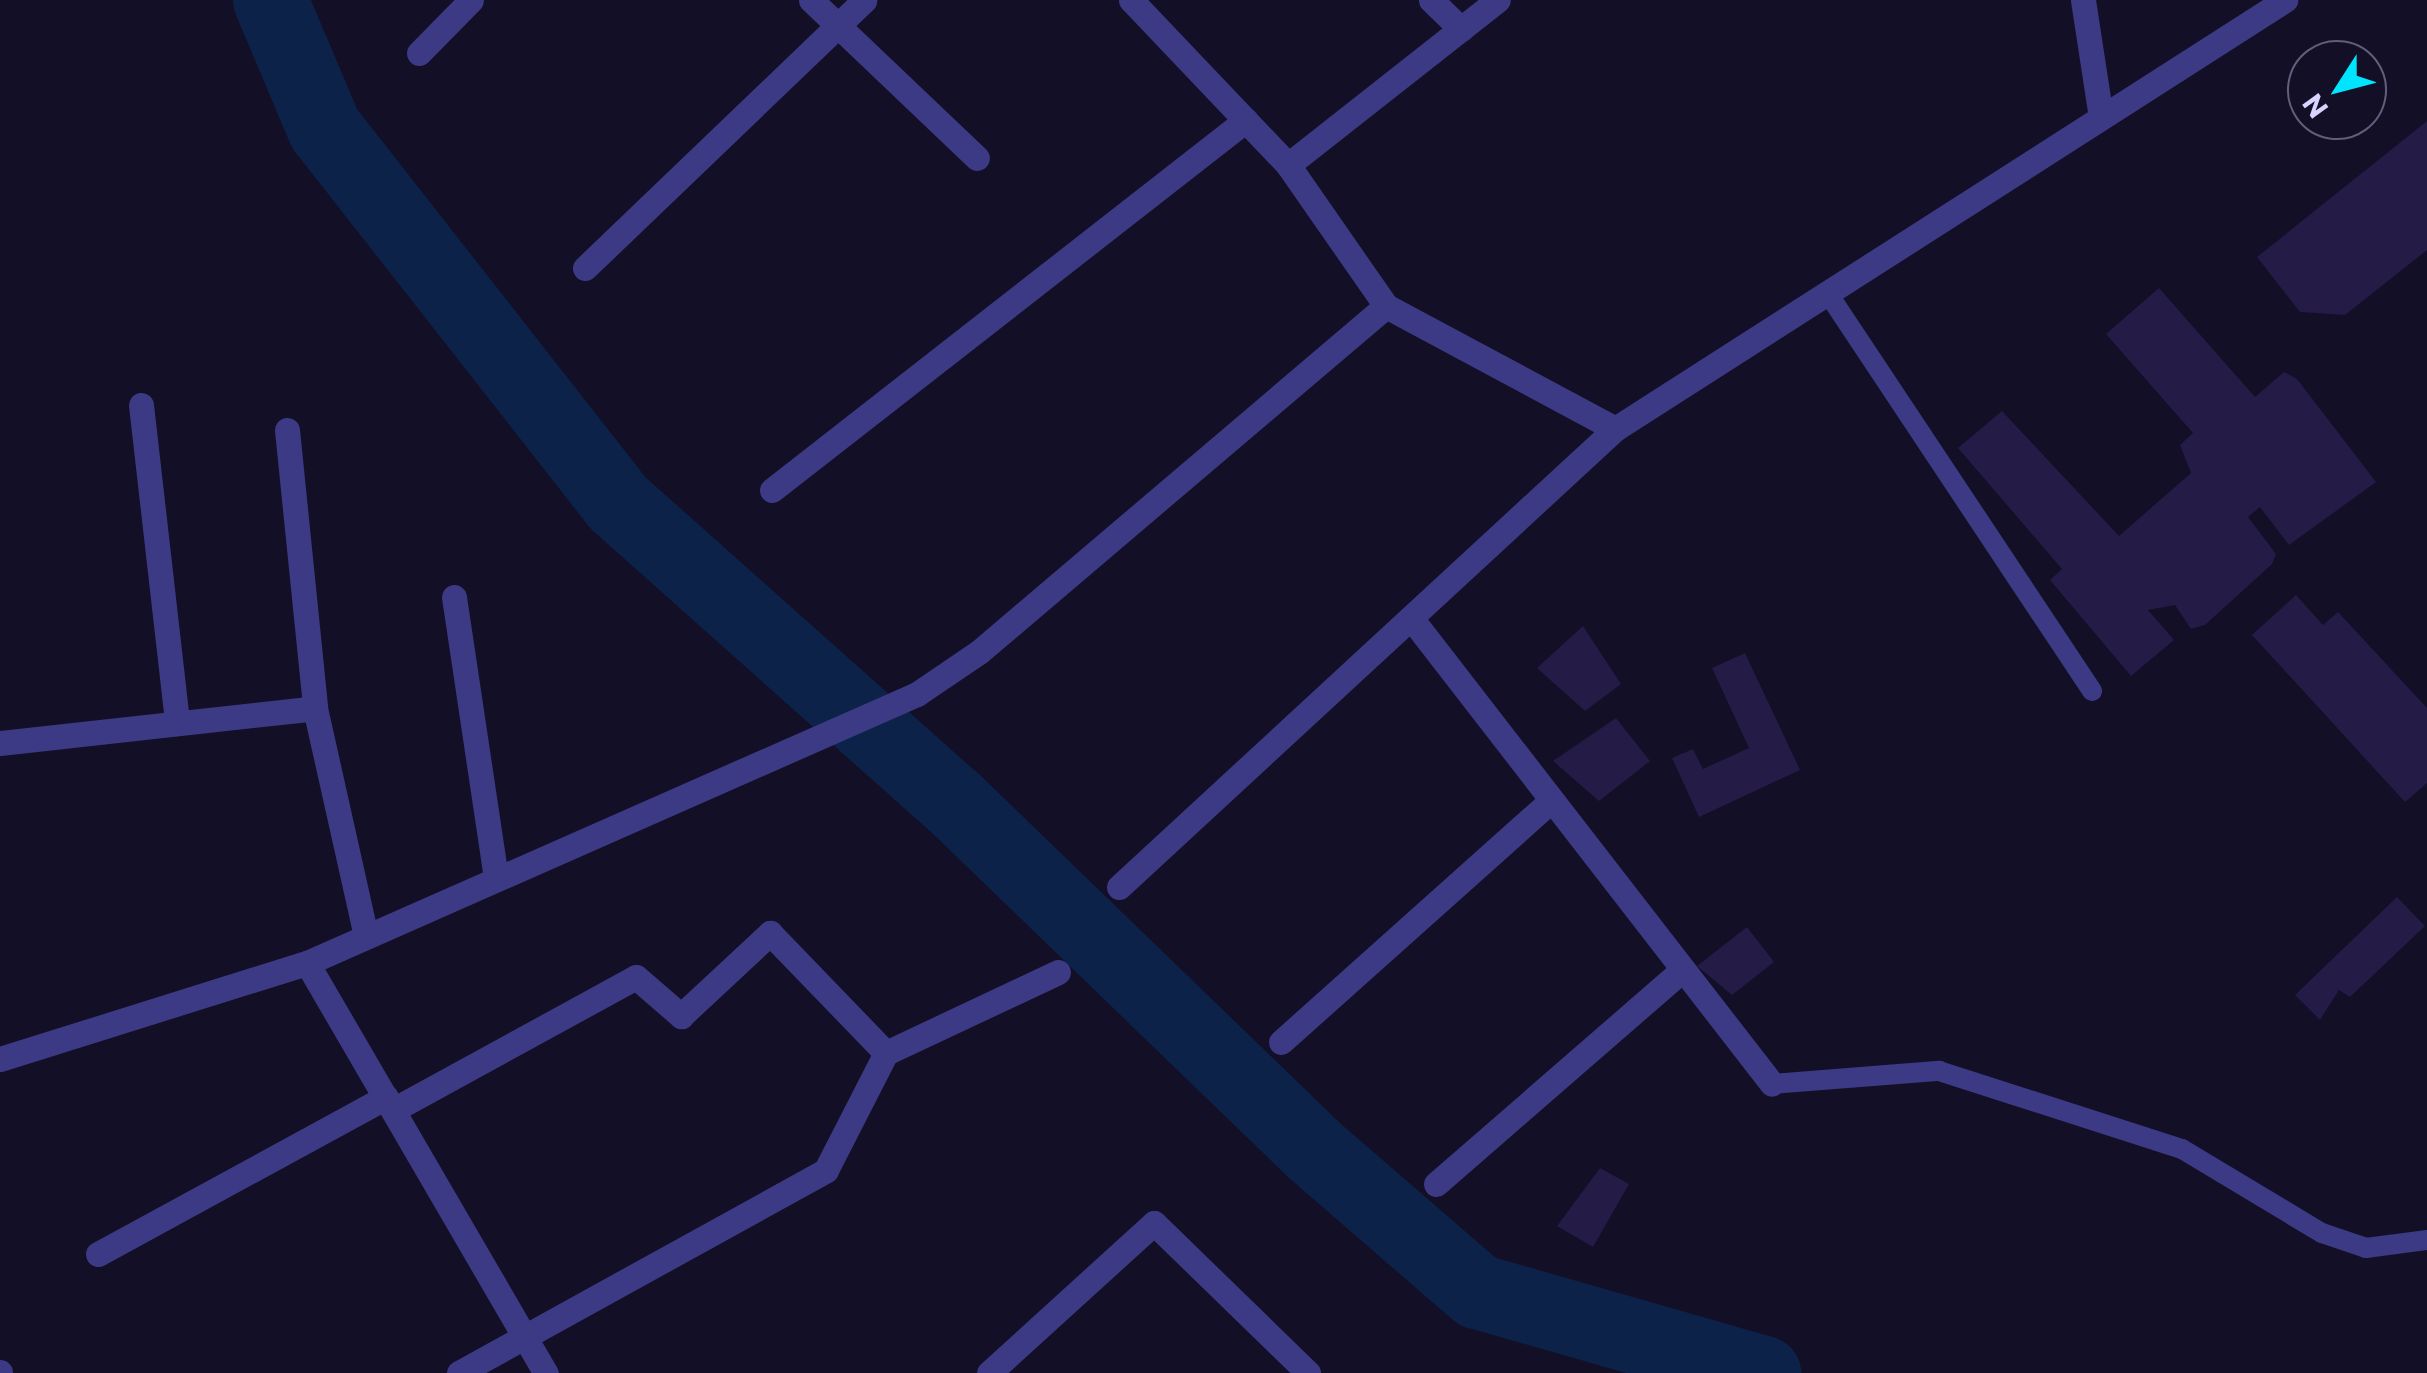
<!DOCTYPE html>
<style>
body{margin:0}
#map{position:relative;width:2427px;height:1373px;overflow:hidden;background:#130f26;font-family:Commissioner,sans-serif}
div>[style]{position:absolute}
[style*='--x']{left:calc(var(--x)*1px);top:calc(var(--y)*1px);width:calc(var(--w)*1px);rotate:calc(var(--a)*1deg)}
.river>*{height:75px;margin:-37.5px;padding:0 37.5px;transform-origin:37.5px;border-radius:37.5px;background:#0c2248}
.building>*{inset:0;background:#241b47}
.lane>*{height:20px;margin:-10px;padding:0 10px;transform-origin:10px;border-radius:10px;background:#3d3a85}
.street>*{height:25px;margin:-12.5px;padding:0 12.5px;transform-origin:12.5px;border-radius:12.5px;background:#3d3a85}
span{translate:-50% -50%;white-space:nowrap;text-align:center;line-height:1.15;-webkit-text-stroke:9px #130f26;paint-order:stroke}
.north{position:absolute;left:2287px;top:40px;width:100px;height:100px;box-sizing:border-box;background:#130f26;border:2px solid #625e7d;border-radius:50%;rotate:234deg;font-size:28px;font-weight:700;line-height:40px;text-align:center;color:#d9d4ff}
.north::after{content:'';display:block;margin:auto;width:35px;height:45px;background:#00e5ff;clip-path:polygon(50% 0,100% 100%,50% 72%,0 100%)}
</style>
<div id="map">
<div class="river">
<div style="--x:270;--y:0;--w:139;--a:67.1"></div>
<div style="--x:324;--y:128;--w:475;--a:51.9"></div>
<div style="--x:617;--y:502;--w:451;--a:41.7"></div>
<div style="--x:954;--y:802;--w:501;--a:44.03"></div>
<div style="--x:1314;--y:1150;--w:216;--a:40.9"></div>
<div style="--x:1477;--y:1291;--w:298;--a:16"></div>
</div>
<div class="building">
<div style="clip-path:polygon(2427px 121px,2427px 250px,2345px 315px,2300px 312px,2257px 257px)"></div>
<div style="clip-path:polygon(2159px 288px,2255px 397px,2284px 372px,2297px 379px,2376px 482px,2289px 545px,2260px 507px,2248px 517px,2276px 554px,2272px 564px,2205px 625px,2191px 629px,2175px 605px,2148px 610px,2174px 640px,2131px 676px,2050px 580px,2062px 569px,1958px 448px,2002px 411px,2119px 536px,2191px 473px,2180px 445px,2193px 433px,2106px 334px)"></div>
<div style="clip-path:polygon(2296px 595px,2323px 625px,2338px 612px,2427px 708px,2427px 783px,2405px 802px,2252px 635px)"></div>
<div style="clip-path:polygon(1583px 626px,1621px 684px,1585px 711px,1537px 668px)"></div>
<div style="clip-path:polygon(1745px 653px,1800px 770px,1699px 817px,1672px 758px,1693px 749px,1703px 769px,1749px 748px,1712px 668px)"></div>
<div style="clip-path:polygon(1616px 718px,1650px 761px,1599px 801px,1553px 761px)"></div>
<div style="clip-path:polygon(2397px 897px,2425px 926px,2350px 997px,2339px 990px,2320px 1020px,2295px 995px)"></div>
<div style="clip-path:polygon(1747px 927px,1774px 962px,1732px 995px,1697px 966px)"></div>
<div style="clip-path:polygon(1600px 1168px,1629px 1184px,1593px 1247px,1557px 1226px)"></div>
</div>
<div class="lane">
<div style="--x:1827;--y:292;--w:479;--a:56.4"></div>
<div style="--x:1772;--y:1084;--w:168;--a:-4.5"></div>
<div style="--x:1939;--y:1071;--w:255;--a:17.8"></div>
<div style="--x:2182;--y:1149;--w:163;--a:31"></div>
<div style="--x:2322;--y:1233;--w:46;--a:18.8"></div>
<div style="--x:2366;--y:1248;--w:62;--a:-7.5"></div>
</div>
<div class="street">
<div style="--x:811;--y:0;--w:229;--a:43.6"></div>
<div style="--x:1131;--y:0;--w:228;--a:46.4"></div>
<div style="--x:1288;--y:165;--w:172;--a:55.2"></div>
<div style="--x:1386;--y:306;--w:260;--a:28.2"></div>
<div style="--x:1431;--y:0;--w:42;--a:44"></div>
<div style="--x:2083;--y:0;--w:118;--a:81.3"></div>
<div style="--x:419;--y:53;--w:74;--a:-45.5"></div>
<div style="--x:1288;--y:165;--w:267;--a:-38.2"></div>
<div style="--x:585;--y:268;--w:387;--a:-43.8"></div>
<div style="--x:141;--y:405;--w:320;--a:83.5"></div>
<div style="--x:287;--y:430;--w:279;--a:84.2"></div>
<div style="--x:315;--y:708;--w:234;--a:77.4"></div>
<div style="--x:772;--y:490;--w:601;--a:-37.98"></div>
<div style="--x:454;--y:597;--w:284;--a:81.5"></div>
<div style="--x:1411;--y:618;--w:589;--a:52.24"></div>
<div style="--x:0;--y:743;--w:317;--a:-6.3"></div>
<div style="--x:1119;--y:887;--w:675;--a:-42.72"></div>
<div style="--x:1615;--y:429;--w:796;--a:-32.63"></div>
<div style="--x:307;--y:963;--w:475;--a:59.8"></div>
<div style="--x:1281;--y:1042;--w:363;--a:-41.8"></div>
<div style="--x:0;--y:1059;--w:322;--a:-17.4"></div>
<div style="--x:307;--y:963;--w:667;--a:-23.8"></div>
<div style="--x:917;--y:694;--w:75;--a:-34.1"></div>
<div style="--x:979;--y:652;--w:534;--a:-40.37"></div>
<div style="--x:393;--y:1110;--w:277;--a:-28.7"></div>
<div style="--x:636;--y:977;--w:60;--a:40.9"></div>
<div style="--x:681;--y:1016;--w:122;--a:-43"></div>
<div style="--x:770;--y:933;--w:167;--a:46"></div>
<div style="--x:1436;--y:1184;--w:327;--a:-41"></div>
<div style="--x:98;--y:1254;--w:328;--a:-28.6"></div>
<div style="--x:0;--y:1372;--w:1;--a:90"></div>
<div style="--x:459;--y:1373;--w:419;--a:-28.9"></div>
<div style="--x:826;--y:1170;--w:131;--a:-62.9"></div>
<div style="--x:886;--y:1053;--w:190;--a:-25.2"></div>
<div style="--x:989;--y:1373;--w:223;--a:-42.3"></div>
<div style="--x:1154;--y:1223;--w:215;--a:44.2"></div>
</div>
<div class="north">N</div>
</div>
